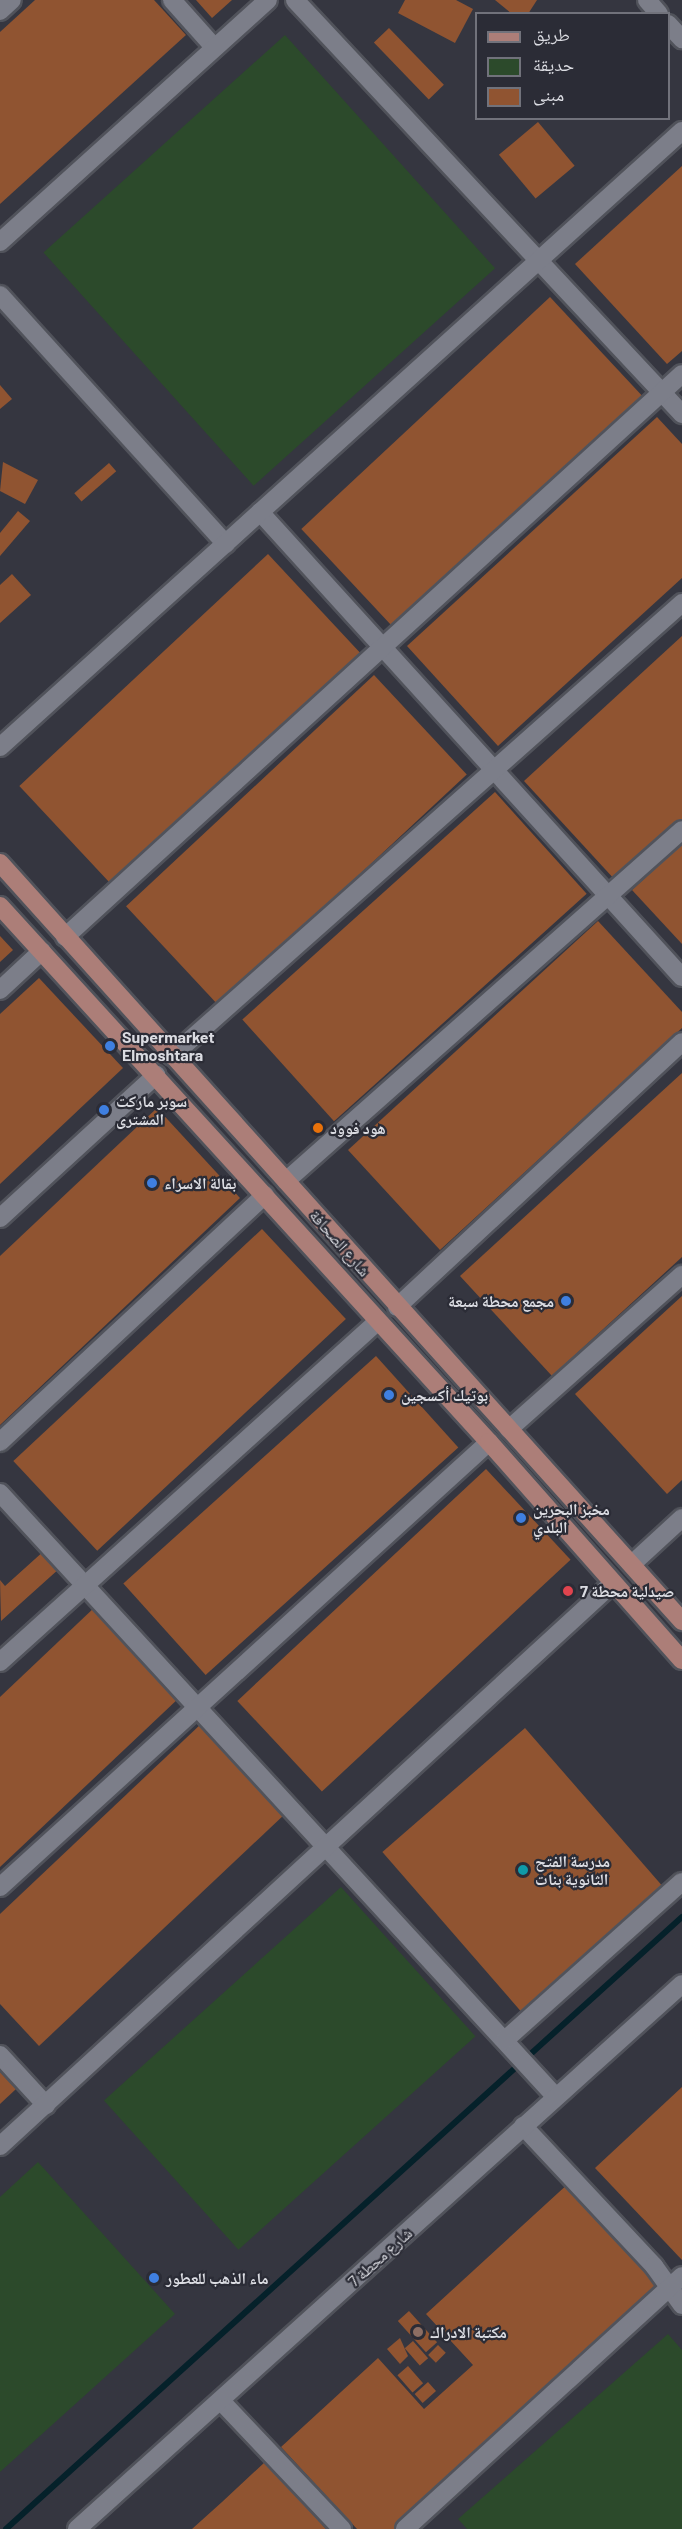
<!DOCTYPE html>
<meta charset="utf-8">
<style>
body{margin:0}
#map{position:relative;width:682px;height:2529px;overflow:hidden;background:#353640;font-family:Barlow,"Noto Naskh Arabic",sans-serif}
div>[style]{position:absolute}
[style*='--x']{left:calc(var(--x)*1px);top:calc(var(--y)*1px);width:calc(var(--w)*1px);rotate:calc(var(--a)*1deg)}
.green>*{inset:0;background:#2c4a2b;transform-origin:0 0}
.stream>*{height:6px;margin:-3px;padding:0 3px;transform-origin:3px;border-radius:3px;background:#05212a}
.building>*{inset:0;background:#905431;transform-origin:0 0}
.roads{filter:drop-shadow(2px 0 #51535b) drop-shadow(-2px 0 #51535b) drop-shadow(0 2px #51535b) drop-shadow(0 -2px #51535b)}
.minor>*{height:18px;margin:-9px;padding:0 9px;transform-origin:9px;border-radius:9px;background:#7c7e89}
.major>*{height:18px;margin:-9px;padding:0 9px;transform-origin:9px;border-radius:9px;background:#ac7e78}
.dots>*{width:16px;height:16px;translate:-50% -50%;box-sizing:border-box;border:3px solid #2b2c36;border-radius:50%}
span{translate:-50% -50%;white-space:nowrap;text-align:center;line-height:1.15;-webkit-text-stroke:4.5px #2b2c36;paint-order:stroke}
.poi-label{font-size:16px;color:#dbdce2;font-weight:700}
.left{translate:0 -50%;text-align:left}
.right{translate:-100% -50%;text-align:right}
.street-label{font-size:16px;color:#dbdce2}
.legend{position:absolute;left:475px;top:12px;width:195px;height:108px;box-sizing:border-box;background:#2b2c36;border:2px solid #71727b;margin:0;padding:8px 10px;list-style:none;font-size:18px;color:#dbdce2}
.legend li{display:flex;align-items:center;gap:12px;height:30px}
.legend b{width:30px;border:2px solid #71727b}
</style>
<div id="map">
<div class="green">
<div style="left:285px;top:35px;width:314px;height:325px;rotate:48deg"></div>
<div style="left:341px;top:1887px;width:201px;height:319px;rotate:48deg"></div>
<div style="clip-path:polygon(38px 2162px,175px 2314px,0 2472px,0 2197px)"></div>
<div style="clip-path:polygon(668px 2334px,682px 2350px,682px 2529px,467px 2529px,458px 2519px)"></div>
</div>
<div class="stream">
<div style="--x:6;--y:2529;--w:912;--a:-42.16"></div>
</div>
<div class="building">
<div style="clip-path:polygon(35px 0,154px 0,186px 35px,0 204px,0 32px)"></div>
<div style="clip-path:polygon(196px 0,232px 0,212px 18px)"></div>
<div style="clip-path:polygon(405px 0,456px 0,473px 9px,455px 43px,398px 13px)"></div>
<div style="clip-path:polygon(495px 0,537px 0,528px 14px,512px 14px)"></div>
<div style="left:389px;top:28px;width:79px;height:21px;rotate:46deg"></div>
<div style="left:538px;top:122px;width:57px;height:51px;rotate:50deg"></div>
<div style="clip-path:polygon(682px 166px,682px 351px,667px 364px,575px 264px)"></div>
<div style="left:550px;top:297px;width:136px;height:340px;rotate:47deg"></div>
<div style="clip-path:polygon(0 385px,12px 399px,0 409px)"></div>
<div style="clip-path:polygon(657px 417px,682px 444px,682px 578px,498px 746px,407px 646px)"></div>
<div style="clip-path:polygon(3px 462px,38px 480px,25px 504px,0 491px)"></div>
<div style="left:109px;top:463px;width:11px;height:46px;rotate:49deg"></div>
<div style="clip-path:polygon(18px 511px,30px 521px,0 556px,0 533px)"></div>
<div style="left:268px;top:554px;width:136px;height:340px;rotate:47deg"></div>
<div style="clip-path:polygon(12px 574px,31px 595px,0 623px,0 585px)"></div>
<div style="clip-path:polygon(682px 636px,682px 820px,616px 881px,524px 781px)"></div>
<div style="left:374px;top:675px;width:136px;height:339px;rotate:47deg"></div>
<div style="left:495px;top:792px;width:137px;height:340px;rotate:48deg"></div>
<div style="clip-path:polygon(682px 844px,682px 944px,632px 890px)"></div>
<div style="clip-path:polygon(598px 921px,682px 1012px,682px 1028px,440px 1250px,348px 1150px)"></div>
<div style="clip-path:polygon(0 936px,13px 950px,0 962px)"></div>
<div style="clip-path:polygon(39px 978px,123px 1068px,0 1184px,0 1014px)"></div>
<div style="clip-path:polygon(682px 1073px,682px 1257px,552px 1376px,460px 1276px)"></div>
<div style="clip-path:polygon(157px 1108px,240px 1198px,0 1425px,0 1256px)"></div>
<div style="left:262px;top:1229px;width:123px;height:340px;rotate:47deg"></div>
<div style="clip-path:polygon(682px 1296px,682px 1480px,667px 1494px,575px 1394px)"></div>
<div style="left:376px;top:1356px;width:123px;height:340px;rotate:48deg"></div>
<div style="left:486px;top:1469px;width:124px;height:340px;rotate:47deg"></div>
<div style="clip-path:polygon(45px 1550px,60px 1568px,1px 1621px,0 1580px,5px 1586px)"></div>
<div style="clip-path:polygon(96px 1606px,180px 1697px,0 1867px,0 1697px)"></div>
<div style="clip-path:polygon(202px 1723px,286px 1813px,39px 2046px,0 2004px,0 1914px)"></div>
<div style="left:525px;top:1728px;width:212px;height:189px;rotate:49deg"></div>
<div style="clip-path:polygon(0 2072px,16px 2089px,0 2104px)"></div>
<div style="clip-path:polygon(682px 2087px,682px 2260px,595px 2168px)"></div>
<div style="clip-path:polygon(570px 2182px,664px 2284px,395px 2529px,357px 2529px,281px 2447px,378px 2358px,424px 2409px,473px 2365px,426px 2314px)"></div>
<div style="left:409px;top:2311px;width:42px;height:15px;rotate:48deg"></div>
<div style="clip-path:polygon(400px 2338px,408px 2356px,400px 2364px,387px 2349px)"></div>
<div style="left:413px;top:2341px;width:23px;height:11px;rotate:49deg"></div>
<div style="left:438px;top:2345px;width:11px;height:14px;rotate:45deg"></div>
<div style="left:408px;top:2366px;width:23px;height:14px;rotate:49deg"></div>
<div style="left:428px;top:2382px;width:12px;height:18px;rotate:48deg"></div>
<div style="clip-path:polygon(265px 2462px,326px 2529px,192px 2529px,222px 2502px)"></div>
</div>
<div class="roads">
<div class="minor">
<div style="--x:172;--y:0;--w:63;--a:48.2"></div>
<div style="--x:295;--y:0;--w:567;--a:46.93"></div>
<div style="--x:647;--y:0;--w:18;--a:49"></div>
<div style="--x:0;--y:11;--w:16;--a:-43"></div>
<div style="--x:668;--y:24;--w:21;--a:47"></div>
<div style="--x:0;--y:242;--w:361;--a:-42.1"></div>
<div style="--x:0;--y:295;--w:336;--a:47.8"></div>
<div style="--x:260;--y:512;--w:628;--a:47.78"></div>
<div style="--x:0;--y:747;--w:919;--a:-42.09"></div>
<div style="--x:65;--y:937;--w:835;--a:-42.38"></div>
<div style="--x:0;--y:990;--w:57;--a:-42.9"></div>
<div style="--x:172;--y:1056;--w:682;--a:-41.61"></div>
<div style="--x:286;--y:1181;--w:529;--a:-41.55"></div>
<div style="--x:0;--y:1218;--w:212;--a:-42.5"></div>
<div style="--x:397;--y:1307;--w:389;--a:-42.9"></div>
<div style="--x:509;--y:1429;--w:232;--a:-41.7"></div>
<div style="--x:0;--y:1442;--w:362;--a:-43"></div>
<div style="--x:0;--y:1493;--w:820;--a:47.37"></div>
<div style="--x:632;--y:1564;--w:68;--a:-42.6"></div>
<div style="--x:0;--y:1662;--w:509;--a:-42.05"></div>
<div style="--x:0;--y:1887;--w:661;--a:-42.3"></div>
<div style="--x:505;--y:2040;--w:237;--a:-41.8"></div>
<div style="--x:0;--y:2055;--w:68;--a:47.4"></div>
<div style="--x:523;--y:2126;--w:192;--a:46.9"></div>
<div style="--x:654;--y:2266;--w:48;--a:54.3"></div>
<div style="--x:0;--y:2146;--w:832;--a:-42.57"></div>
<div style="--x:221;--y:2401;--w:176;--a:46.6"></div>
<div style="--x:77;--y:2529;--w:814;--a:-42.01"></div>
<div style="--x:405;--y:2529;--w:375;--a:-42.4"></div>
</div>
<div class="major">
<div style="--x:0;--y:863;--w:1020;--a:48.02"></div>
<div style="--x:0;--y:906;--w:726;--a:47.63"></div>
<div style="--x:489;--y:1442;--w:291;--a:48.5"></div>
</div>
</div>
<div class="dots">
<div style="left:110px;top:1046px;background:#3f7fe0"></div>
<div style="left:104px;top:1110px;background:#3f7fe0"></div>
<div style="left:318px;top:1128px;background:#e8710a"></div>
<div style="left:152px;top:1183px;background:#3f7fe0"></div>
<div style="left:566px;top:1301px;background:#3f7fe0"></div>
<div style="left:389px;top:1395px;background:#3f7fe0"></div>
<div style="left:521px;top:1518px;background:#3f7fe0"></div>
<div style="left:568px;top:1591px;background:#e0444e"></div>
<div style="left:523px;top:1870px;background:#0f9aa8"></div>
<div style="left:154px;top:2278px;background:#3f7fe0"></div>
<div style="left:418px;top:2332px;background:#8d6e63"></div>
</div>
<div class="poi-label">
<span class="left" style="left:122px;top:1046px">Supermarket<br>Elmoshtara</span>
<span class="left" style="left:116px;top:1110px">سوبر ماركت<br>المشترى</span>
<span class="left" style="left:330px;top:1128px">هود فوود</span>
<span class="left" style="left:164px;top:1183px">بقالة الاسراء</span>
<span class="right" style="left:554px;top:1301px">مجمع محطة سبعة</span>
<span class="left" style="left:401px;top:1395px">بوتيك أكسجين</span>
<span class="left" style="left:533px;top:1518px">مخبز البحرين<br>البلدي</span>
<span class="left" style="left:580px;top:1591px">صيدلية محطة 7</span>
<span class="left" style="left:535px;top:1870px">مدرسة الفتح<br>الثانوية بنات</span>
<span class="left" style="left:166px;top:2278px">ماء الذهب للعطور</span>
<span class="left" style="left:430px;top:2332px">مكتبة الادراك</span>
</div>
<div class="street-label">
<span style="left:340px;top:1243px;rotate:49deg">شارع الصحافة</span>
<span style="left:380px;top:2257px;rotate:-42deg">شارع محطة 7</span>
</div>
<ul class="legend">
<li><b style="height:8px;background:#ac7e78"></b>طريق</li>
<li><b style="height:16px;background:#2c4a2b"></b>حديقة</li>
<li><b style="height:16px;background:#905431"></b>مبنى</li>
</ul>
</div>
